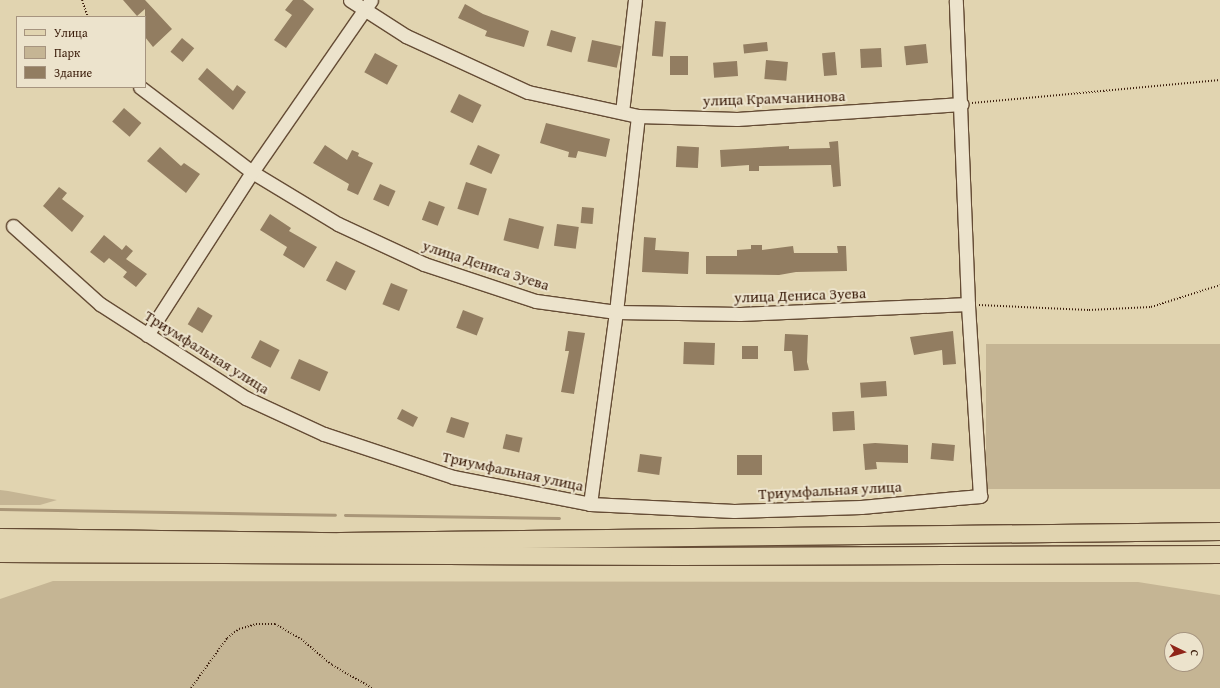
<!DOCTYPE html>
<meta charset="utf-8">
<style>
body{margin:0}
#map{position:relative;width:1220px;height:688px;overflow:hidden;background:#e1d4b0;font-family:"Gentium Book Plus",serif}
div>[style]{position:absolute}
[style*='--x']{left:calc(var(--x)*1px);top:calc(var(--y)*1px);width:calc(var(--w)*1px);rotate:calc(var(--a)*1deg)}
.green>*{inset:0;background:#c5b594;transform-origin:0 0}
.stream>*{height:3px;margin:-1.5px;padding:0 1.5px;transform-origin:1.5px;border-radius:1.5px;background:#a99678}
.building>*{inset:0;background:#927d61;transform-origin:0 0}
.path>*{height:2px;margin-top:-1px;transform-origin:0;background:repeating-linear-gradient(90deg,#3c1e0c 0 1px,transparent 0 3px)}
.roads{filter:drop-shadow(1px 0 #654c35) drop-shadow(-1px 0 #654c35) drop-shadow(0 1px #654c35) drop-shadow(0 -1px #654c35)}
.minor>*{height:13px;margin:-6.5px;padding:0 6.5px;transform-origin:6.5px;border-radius:6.5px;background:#ece3cc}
.major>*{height:17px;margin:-8.5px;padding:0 8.5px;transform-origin:8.5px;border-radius:8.5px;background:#e1d4b0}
span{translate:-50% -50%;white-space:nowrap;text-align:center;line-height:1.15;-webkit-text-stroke:4px #ece3cc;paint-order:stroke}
.street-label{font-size:15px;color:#3c1e0c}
.legend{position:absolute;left:16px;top:16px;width:130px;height:72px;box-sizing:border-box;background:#ece3cc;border:1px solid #a6947f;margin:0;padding:5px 7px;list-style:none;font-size:12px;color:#3c1e0c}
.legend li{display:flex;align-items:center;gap:8px;height:20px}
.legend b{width:20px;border:1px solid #a6947f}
.north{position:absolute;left:1164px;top:632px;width:40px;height:40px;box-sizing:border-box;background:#ece3cc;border:1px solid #a6947f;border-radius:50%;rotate:95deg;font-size:11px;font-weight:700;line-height:16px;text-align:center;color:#3c1e0c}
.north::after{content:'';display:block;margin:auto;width:14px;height:18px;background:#8f2418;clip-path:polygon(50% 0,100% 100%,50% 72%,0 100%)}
</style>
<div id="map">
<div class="green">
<div style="left:986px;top:344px;width:234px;height:145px"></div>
<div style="clip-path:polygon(0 490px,8px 491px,57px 500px,40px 505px,0 505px)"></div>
<div style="clip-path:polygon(evenodd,53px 581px,1138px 582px,1220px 595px,1220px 688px,0 688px,0 599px,53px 581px,1172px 640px,1196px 640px,1196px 664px,1172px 664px,1172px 640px)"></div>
</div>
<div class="stream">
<div style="--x:0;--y:509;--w:335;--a:1"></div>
<div style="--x:345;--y:515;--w:214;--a:0.8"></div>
</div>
<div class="building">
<div style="clip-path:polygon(123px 0,145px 0,172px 29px,153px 47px,145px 37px,145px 9px,137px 16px)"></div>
<div style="clip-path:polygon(293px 0,303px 0,314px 9px,286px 48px,274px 40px,292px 15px,285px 10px)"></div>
<div style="clip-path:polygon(465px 4px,483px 14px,529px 31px,524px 47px,485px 36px,487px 31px,458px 18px)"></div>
<div style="left:655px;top:21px;width:11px;height:35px;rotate:5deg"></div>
<div style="left:551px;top:30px;width:26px;height:16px;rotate:16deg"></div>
<div style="left:182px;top:38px;width:16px;height:18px;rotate:40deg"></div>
<div style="left:592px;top:40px;width:30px;height:22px;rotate:12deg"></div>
<div style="left:767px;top:42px;width:9px;height:24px;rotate:84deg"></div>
<div style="left:926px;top:44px;width:19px;height:22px;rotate:84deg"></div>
<div style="left:881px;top:48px;width:19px;height:21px;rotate:87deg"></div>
<div style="left:835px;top:52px;width:23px;height:13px;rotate:85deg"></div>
<div style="left:375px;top:53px;width:26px;height:22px;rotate:29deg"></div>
<div style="left:670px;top:56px;width:18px;height:19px"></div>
<div style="left:766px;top:60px;width:22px;height:19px;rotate:5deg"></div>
<div style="left:737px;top:61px;width:15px;height:24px;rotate:86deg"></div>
<div style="clip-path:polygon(207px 68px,233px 91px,237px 85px,246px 92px,233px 110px,198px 79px)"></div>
<div style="left:459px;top:94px;width:25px;height:20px;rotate:26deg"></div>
<div style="left:124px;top:108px;width:23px;height:18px;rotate:41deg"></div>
<div style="clip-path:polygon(546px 123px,610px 139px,606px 157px,578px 151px,576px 158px,568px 157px,569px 152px,540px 143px)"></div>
<div style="clip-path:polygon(838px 141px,841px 186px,833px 187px,831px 165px,759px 166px,759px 171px,749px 171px,749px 165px,721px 167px,720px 150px,789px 146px,789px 149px,830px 148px,829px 142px)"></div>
<div style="clip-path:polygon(325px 145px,347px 160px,352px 150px,359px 153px,358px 156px,373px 163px,358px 195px,347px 190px,349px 184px,313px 163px)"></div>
<div style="left:478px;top:145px;width:24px;height:21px;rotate:24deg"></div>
<div style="left:677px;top:146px;width:22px;height:21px;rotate:3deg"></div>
<div style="clip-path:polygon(160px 147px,181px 166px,184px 163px,200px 174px,186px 193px,147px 161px)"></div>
<div style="left:466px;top:182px;width:22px;height:28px;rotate:18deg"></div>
<div style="left:380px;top:184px;width:17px;height:17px;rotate:24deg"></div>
<div style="clip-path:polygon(59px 187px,67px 193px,62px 199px,84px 216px,72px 232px,43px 206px)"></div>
<div style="left:429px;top:201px;width:17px;height:20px;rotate:21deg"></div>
<div style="left:582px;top:207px;width:12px;height:16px;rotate:5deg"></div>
<div style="clip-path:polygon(270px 214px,291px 228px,289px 231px,317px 247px,304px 268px,283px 255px,287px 247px,260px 230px)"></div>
<div style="left:509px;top:218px;width:36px;height:23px;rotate:14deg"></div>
<div style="left:557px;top:224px;width:22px;height:22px;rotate:8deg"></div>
<div style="clip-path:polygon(104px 235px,122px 250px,126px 245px,133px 251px,126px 259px,147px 274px,136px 287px,123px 277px,127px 272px,109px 258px,104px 263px,90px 252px)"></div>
<div style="clip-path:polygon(644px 237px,656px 238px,655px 250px,689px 252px,688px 274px,642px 272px)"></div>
<div style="clip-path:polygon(751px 245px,762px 245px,762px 250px,793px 246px,794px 253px,838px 253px,837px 246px,846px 246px,847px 271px,796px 272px,779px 275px,706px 274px,706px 256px,737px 256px,737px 250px,751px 249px)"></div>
<div style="left:336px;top:261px;width:22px;height:22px;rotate:27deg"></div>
<div style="left:391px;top:283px;width:18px;height:23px;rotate:22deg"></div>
<div style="left:198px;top:307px;width:17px;height:20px;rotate:31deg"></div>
<div style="left:463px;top:310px;width:22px;height:19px;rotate:21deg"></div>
<div style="clip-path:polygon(568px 331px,585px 333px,574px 394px,561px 392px,569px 351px,565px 351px)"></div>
<div style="clip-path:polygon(953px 331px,956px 364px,943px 365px,942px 350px,914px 355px,910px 337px)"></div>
<div style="clip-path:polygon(785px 334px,808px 335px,807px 362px,809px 370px,794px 371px,792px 351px,784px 351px)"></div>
<div style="left:260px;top:340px;width:22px;height:20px;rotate:27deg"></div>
<div style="left:684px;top:342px;width:31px;height:22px;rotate:2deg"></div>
<div style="left:742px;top:346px;width:16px;height:13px"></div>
<div style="left:299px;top:359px;width:32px;height:21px;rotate:24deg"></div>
<div style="left:886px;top:381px;width:15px;height:26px;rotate:86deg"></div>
<div style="left:402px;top:409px;width:18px;height:11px;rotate:27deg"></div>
<div style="left:854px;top:411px;width:19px;height:22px;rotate:87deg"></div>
<div style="left:451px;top:417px;width:19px;height:16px;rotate:18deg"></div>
<div style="left:506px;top:434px;width:17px;height:15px;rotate:13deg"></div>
<div style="clip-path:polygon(875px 443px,908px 445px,908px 463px,876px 462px,877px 469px,865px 470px,863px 444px)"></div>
<div style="left:932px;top:443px;width:23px;height:16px;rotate:5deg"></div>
<div style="left:640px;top:454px;width:22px;height:18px;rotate:8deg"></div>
<div style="left:762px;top:455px;width:20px;height:25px;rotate:90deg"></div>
</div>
<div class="path">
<div style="--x:82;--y:0;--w:18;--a:71"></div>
<div style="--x:972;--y:103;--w:249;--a:-5.3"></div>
<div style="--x:979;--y:305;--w:110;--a:2.6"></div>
<div style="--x:1089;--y:310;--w:62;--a:-2.8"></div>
<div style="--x:1151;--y:307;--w:72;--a:-17.7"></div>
<div style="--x:191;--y:688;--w:62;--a:-54.2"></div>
<div style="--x:227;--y:638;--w:15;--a:-37"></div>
<div style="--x:239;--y:629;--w:18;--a:-16"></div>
<div style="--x:256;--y:624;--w:19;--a:0"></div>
<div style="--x:275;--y:624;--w:30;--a:30"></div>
<div style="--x:301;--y:639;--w:40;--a:40"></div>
<div style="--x:332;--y:665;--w:46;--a:29.9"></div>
</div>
<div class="roads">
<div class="minor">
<div style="--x:350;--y:0;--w:67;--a:32.7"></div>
<div style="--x:406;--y:36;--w:134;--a:24.7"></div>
<div style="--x:528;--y:92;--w:113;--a:12.3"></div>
<div style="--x:638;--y:116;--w:99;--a:1.7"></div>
<div style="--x:737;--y:119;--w:225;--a:-3.8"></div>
<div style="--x:140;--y:87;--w:141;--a:37.2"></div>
<div style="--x:252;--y:172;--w:100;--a:31.2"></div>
<div style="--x:338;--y:224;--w:95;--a:24.9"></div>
<div style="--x:424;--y:264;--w:118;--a:18.3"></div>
<div style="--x:536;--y:301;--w:81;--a:7.8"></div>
<div style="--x:616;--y:312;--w:124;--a:0.9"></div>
<div style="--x:740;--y:314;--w:228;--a:-2.5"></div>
<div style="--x:622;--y:112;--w:113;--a:-83.4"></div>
<div style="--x:13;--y:226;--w:117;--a:41.9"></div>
<div style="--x:100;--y:304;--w:174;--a:32.8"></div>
<div style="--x:246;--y:398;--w:86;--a:24.8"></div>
<div style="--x:324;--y:434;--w:136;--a:18.4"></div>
<div style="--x:453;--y:477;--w:140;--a:11.1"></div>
<div style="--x:590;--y:504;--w:144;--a:2.8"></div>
<div style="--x:734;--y:511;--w:127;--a:-1.8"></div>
<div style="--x:861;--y:507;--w:120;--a:-5.3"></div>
<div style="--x:980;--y:496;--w:192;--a:-93.6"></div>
<div style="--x:968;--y:304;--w:304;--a:-92.3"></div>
<div style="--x:147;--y:335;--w:194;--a:-57.2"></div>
<div style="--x:252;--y:172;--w:209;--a:-55.3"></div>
<div style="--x:590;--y:504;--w:194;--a:-82.3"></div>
<div style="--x:616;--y:312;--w:197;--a:-83.6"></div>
</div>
<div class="major">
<div style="--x:0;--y:537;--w:340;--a:0.7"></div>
<div style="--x:340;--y:541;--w:880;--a:-0.65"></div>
<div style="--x:0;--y:553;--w:679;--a:0.25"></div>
<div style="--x:679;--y:556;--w:541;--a:-0.21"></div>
</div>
</div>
<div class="street-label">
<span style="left:774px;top:98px;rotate:-2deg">улица Крамчанинова</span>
<span style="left:486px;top:265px;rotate:18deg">улица Дениса Зуева</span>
<span style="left:800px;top:295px;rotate:-2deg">улица Дениса Зуева</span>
<span style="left:207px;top:352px;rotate:32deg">Триумфальная улица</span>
<span style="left:513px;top:471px;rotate:12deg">Триумфальная улица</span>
<span style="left:830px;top:490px;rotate:-3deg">Триумфальная улица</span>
</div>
<ul class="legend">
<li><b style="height:5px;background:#e1d4b0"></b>Улица</li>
<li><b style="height:11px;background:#c5b594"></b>Парк</li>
<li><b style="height:11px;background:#927d61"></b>Здание</li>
</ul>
<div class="north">С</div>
</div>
